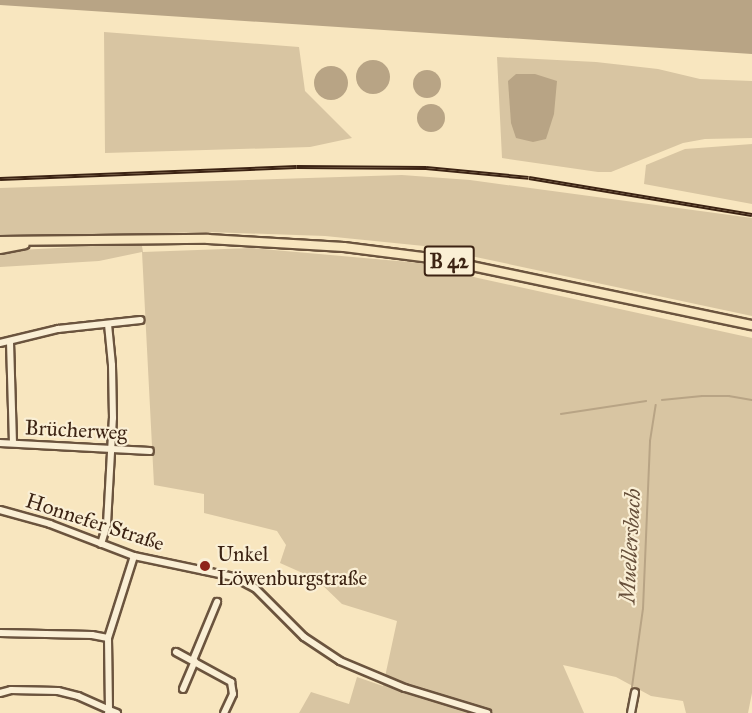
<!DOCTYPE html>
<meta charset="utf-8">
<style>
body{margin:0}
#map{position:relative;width:752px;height:713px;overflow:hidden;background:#f8e6bf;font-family:"IM FELL Great Primer",serif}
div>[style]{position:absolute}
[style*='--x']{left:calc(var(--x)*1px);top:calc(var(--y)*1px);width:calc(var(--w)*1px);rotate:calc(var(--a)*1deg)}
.green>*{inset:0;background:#d8c5a2}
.water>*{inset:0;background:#b8a485}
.round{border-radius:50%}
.stream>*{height:1.5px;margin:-0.75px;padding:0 0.75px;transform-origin:0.75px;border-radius:0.75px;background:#b8a485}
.roads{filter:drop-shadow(2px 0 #6b543e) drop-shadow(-2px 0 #6b543e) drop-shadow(0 2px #6b543e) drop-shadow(0 -2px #6b543e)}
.minor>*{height:6px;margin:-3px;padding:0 3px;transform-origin:3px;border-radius:3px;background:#faefd5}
.major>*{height:8px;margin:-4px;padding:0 4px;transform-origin:4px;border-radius:4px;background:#f8e6bf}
.rail>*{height:4px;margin-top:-2px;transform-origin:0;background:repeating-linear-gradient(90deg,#faefd5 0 4.5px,#3c2313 0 9px);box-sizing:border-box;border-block:2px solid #3c2313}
.dots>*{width:16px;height:16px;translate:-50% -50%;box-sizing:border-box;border:3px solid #faefd5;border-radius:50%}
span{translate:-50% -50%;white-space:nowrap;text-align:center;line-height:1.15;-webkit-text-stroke:4.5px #faefd5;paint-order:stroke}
.shield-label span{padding:2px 4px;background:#faefd5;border:2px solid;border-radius:4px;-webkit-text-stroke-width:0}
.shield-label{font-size:20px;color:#3c2313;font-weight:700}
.street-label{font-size:21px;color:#3c2313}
.poi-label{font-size:21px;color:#3c2313}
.left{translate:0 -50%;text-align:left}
.water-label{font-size:22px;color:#67503b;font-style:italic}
</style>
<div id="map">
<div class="green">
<div style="clip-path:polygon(104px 32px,299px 47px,305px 91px,352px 138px,310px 147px,105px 153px)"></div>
<div style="clip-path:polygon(497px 57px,596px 62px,658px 69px,700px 79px,752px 81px,752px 138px,705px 139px,683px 143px,611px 172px,598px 172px,502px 158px)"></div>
<div style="clip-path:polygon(752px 144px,752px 204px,644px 184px,646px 165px,685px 149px)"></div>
<div style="clip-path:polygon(402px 175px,470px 180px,752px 218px,752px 316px,424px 246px,325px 236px,208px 232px,0 237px,0 188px)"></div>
<div style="clip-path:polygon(115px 245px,142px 246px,143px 252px,252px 248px,420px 263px,478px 278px,752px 338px,752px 693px,748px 713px,686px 713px,683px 701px,651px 696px,616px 677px,563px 665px,584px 713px,299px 713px,311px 692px,349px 704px,357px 677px,383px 686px,397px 621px,342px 604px,316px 579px,280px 563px,286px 545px,277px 531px,204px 513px,204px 494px,154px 485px,142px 252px,99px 261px,0 267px,0 251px)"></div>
</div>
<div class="water">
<div style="clip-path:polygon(0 0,752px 0,752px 54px,0 5px)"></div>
<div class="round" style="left:356px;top:60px;width:34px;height:34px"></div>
<div class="round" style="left:314px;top:66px;width:34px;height:34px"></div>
<div class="round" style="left:413px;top:70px;width:28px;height:28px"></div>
<div style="clip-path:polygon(516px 74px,535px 74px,557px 81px,554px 114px,546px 139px,533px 142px,516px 138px,511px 123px,508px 81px)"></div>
<div class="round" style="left:417px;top:104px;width:28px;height:28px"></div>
</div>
<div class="stream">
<div style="--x:662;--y:400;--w:40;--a:-5.7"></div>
<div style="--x:702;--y:396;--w:27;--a:0"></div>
<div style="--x:729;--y:396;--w:23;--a:10"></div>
<div style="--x:561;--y:414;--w:86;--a:-8.7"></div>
<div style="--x:632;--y:687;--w:79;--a:-82"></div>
<div style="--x:643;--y:609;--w:168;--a:-87.6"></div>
<div style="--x:650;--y:441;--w:36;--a:-81"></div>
</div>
<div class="roads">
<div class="minor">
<div style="--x:10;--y:342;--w:101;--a:88.3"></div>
<div style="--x:0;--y:343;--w:60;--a:-13.6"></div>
<div style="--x:58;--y:329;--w:83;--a:-6.2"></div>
<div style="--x:0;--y:443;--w:150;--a:3.1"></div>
<div style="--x:0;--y:510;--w:52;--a:15.6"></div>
<div style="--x:50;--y:524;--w:90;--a:20.9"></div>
<div style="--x:134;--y:556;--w:102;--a:11.9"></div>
<div style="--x:234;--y:577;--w:24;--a:28"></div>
<div style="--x:255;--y:588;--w:69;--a:45"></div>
<div style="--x:304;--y:637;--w:43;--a:33.7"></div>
<div style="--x:340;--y:661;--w:70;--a:22.6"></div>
<div style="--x:405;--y:688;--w:86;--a:17"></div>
<div style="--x:101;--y:544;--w:21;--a:-73"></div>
<div style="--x:107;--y:524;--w:106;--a:-86.8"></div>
<div style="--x:113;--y:418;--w:53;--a:-91.1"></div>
<div style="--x:112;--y:365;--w:41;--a:-95.6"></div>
<div style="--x:0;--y:633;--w:92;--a:1.2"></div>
<div style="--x:92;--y:635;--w:16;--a:11"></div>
<div style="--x:176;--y:652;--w:63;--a:28.6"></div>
<div style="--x:231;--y:682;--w:12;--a:81"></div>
<div style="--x:233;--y:694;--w:21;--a:115"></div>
<div style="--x:193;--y:660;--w:63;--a:-67.5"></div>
<div style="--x:183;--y:689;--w:30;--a:-67"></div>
<div style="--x:0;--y:693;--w:11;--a:-15"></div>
<div style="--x:11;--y:690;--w:47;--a:1.2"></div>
<div style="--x:58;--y:691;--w:21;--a:14"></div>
<div style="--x:78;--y:696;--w:34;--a:24"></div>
<div style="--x:109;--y:710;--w:3;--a:108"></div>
<div style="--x:117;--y:713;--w:9;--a:-159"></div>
<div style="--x:109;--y:710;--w:72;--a:-90.8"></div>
<div style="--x:108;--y:638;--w:86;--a:-72.4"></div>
<div style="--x:631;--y:713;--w:21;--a:-79"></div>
</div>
<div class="major">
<div style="--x:0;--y:241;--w:208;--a:-0.6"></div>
<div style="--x:208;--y:239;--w:136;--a:3.4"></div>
<div style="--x:344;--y:247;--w:95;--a:7.3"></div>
<div style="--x:438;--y:259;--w:321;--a:11.9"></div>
<div style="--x:0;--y:249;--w:25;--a:-11"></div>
</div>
</div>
<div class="rail">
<div style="--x:0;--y:179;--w:297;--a:-2.3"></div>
<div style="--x:297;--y:167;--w:129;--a:0.4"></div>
<div style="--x:426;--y:168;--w:103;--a:5.5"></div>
<div style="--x:529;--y:178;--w:226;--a:9.4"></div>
</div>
<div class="dots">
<div style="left:205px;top:566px;background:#8f2418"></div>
</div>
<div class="shield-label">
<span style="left:449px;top:261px">B 42</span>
</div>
<div class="street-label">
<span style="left:76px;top:430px;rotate:3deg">Brücherweg</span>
<span style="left:95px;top:522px;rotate:18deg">Honnefer Straße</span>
</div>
<div class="poi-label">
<span class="left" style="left:217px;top:566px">Unkel<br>Löwenburgstraße</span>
</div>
<div class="water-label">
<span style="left:630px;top:546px;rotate:-87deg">Muellersbach</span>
</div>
</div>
